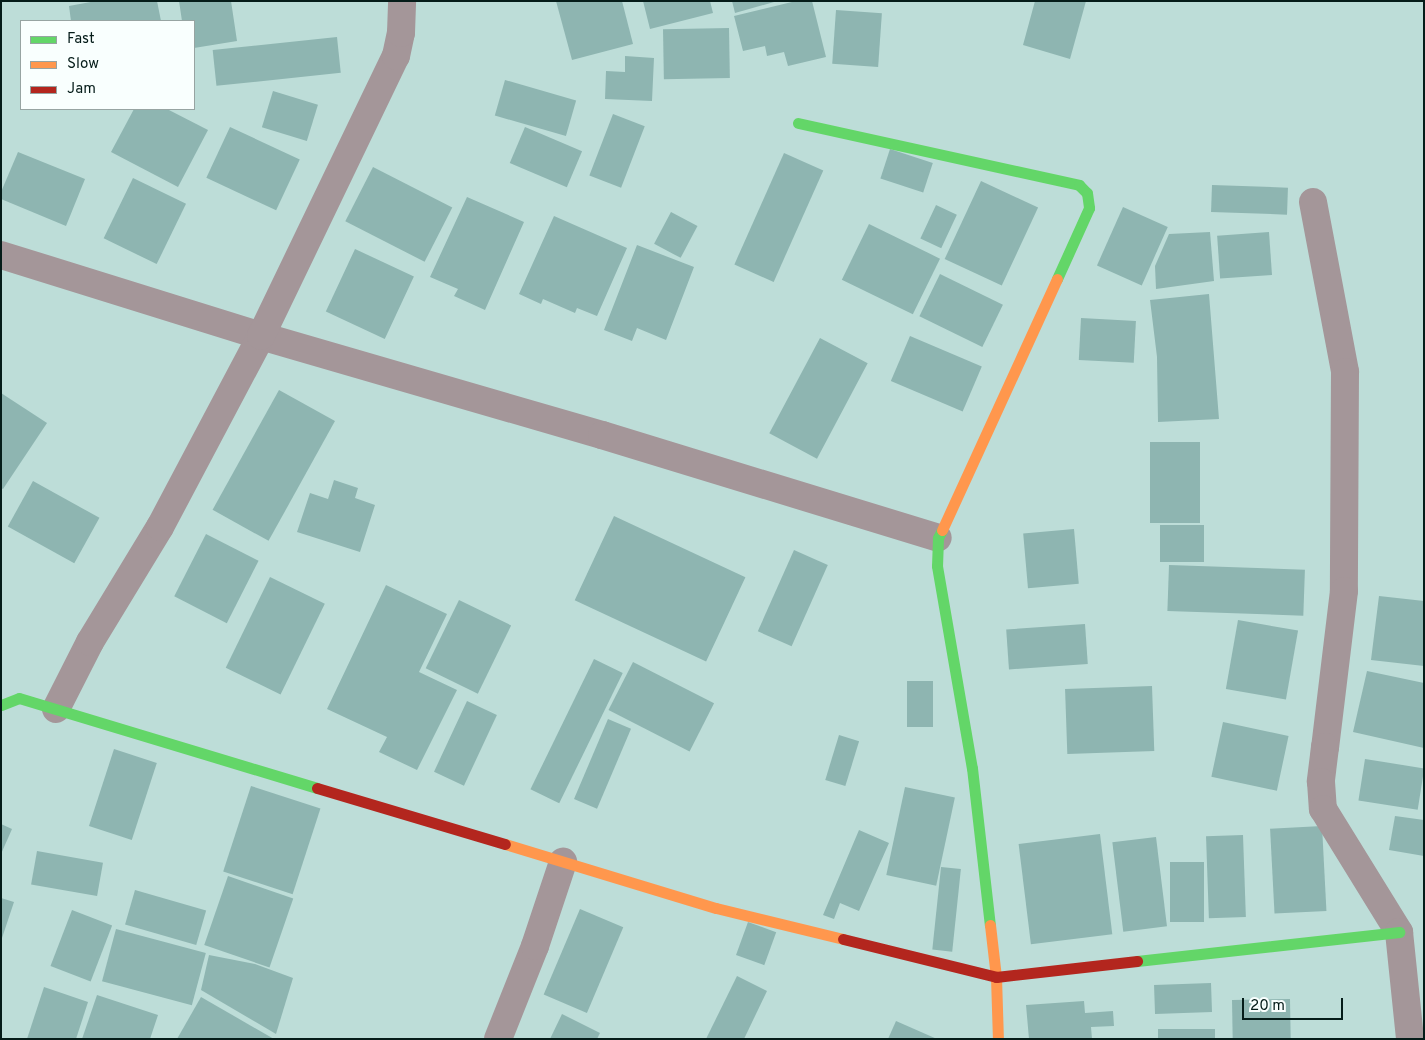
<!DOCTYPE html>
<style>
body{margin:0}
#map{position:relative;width:1425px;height:1040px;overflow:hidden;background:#bdddd8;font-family:Overpass,sans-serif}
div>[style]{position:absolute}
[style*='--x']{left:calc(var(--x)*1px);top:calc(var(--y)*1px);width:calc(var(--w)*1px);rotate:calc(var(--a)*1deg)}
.building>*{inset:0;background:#8eb5b1;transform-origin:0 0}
.street>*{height:28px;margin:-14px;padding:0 14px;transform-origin:14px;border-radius:14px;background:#a49699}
.fast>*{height:11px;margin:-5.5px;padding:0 5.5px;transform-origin:5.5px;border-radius:5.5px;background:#63d668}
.slow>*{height:11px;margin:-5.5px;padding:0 5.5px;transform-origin:5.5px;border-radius:5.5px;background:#ff974d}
.jam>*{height:11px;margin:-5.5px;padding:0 5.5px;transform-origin:5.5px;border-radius:5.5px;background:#b3261e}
span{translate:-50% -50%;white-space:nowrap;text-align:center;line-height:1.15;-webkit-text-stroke:4px #f9fffe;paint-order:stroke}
.frame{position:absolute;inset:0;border:2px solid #051c19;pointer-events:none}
.legend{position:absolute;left:20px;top:20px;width:175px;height:90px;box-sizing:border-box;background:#f9fffe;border:1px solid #97a4a2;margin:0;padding:6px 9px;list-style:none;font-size:15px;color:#051c19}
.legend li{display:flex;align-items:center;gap:10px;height:25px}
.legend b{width:25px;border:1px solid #97a4a2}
.scale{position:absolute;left:1242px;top:998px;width:101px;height:22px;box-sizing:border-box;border:2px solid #051c19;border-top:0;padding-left:6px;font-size:15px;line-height:18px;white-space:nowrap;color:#051c19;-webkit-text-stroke:4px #f9fffe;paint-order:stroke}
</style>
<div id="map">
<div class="building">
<div style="clip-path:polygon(96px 1px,157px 1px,161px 21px,71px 21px,69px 6px)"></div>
<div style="clip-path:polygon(179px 1px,231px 1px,237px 41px,194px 48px,194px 21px,182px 21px)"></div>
<div style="clip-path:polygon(556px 1px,622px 1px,633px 44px,572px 60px)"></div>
<div style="clip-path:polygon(643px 1px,710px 1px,713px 13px,650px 29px)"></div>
<div style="clip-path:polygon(732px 1px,774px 1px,774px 2px,735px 13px)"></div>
<div style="clip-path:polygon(796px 1px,812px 1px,826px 57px,788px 66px,784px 52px,767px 56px,765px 46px,743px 51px,734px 16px)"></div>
<div style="clip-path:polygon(1035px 1px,1086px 1px,1070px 59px,1023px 45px)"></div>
<div style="left:836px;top:10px;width:46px;height:54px;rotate:4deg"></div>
<div style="left:729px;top:28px;width:50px;height:66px;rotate:89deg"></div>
<div style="left:337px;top:37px;width:36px;height:125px;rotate:84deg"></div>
<div style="clip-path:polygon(625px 56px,654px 58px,652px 101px,605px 99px,606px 71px,625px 72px)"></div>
<div style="left:505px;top:80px;width:74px;height:37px;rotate:16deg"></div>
<div style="left:273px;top:91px;width:47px;height:38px;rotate:17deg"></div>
<div style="clip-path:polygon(134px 109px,167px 109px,208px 130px,178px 187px,111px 152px)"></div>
<div style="left:613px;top:114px;width:34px;height:66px;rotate:21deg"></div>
<div style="left:230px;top:127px;width:77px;height:56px;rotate:25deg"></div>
<div style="left:525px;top:127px;width:62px;height:39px;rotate:23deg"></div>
<div style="left:890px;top:149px;width:45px;height:31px;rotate:18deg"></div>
<div style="clip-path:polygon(18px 152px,85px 179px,66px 226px,1px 199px,1px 192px)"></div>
<div style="left:784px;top:153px;width:43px;height:122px;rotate:24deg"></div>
<div style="left:373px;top:167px;width:89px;height:61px;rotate:27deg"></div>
<div style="left:133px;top:178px;width:59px;height:67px;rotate:26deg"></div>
<div style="left:981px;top:181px;width:63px;height:86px;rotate:25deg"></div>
<div style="left:1212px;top:185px;width:76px;height:27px;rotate:2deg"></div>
<div style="clip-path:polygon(467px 197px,524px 222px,485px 310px,454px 296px,458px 289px,430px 277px)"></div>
<div style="left:936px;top:205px;width:23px;height:37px;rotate:25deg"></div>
<div style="left:1123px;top:207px;width:49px;height:64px;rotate:24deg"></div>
<div style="left:671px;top:212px;width:30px;height:36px;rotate:28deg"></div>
<div style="clip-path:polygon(554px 216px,627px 248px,597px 316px,577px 308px,575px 313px,543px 299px,541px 304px,519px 294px)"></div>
<div style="left:869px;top:224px;width:79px;height:62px;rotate:26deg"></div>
<div style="clip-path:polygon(1210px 232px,1214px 281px,1156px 289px,1155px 266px,1169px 234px)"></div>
<div style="left:1269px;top:232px;width:43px;height:52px;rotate:86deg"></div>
<div style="clip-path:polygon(637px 245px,694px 267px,666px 340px,637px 328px,632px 341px,604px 330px)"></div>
<div style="left:355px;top:249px;width:65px;height:69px;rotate:25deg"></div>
<div style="left:940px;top:274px;width:70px;height:47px;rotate:26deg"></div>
<div style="clip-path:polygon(1209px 294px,1219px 419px,1158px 422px,1157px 357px,1150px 300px)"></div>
<div style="left:1081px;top:318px;width:55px;height:42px;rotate:3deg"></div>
<div style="left:910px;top:336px;width:78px;height:49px;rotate:23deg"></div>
<div style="left:820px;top:338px;width:54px;height:108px;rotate:28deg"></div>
<div style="left:279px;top:390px;width:64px;height:137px;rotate:29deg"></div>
<div style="clip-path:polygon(1px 393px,47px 423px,3px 489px,1px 488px)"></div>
<div style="left:1150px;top:442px;width:50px;height:81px"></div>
<div style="clip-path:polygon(334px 480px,358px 488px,355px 498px,375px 505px,360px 552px,297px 532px,310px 493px,328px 499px)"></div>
<div style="left:33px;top:481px;width:76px;height:52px;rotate:29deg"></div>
<div style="left:614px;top:516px;width:145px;height:93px;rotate:25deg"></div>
<div style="left:1160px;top:525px;width:44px;height:37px"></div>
<div style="left:1074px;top:529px;width:55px;height:51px;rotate:85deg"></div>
<div style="left:206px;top:534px;width:59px;height:70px;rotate:27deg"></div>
<div style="left:794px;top:550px;width:37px;height:89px;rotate:24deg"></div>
<div style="left:1169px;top:565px;width:136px;height:46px;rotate:2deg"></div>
<div style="left:270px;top:577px;width:61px;height:101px;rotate:26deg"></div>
<div style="clip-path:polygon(386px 585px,447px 614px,419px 672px,457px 690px,417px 770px,379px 752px,387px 737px,327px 709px)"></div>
<div style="clip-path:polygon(1379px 596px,1424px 601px,1424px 666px,1371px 660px)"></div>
<div style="left:459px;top:600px;width:58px;height:76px;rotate:26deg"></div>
<div style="left:1238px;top:620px;width:61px;height:70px;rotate:10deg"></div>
<div style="left:1085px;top:624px;width:40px;height:79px;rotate:86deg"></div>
<div style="left:594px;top:659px;width:32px;height:145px;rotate:26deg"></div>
<div style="left:633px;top:662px;width:91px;height:54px;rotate:27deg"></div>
<div style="clip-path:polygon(1367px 671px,1424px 683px,1424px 748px,1353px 732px)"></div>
<div style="left:907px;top:681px;width:26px;height:46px"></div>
<div style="left:1152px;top:686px;width:65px;height:87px;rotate:88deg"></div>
<div style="left:467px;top:701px;width:33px;height:78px;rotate:25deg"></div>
<div style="left:608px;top:719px;width:25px;height:87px;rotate:23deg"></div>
<div style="left:1223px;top:722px;width:67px;height:56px;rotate:12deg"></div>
<div style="left:839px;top:735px;width:21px;height:47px;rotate:17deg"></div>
<div style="left:114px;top:749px;width:45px;height:81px;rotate:18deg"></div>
<div style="left:1365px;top:759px;width:60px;height:42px;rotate:9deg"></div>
<div style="left:251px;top:786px;width:73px;height:90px;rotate:18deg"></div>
<div style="left:905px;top:787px;width:51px;height:90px;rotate:12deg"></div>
<div style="clip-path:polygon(1395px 816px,1424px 820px,1424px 856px,1389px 850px)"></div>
<div style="clip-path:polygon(1px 824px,12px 829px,1px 854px)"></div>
<div style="left:1322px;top:826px;width:85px;height:52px;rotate:87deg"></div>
<div style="clip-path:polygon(859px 830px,889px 843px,859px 911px,840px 903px,834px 919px,823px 915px)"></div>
<div style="left:1100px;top:834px;width:101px;height:82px;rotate:83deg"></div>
<div style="left:1243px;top:835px;width:82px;height:37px;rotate:88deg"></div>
<div style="left:1156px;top:837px;width:90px;height:44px;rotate:83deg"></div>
<div style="left:37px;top:851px;width:67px;height:34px;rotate:10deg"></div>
<div style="left:1170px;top:862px;width:34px;height:60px"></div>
<div style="left:941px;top:867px;width:20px;height:83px;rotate:6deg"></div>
<div style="left:228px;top:876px;width:69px;height:73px;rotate:19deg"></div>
<div style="left:135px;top:890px;width:74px;height:36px;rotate:16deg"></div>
<div style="clip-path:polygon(1px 898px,14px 902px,2px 938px,1px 938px)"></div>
<div style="left:580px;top:909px;width:47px;height:93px;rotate:23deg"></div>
<div style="left:72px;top:910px;width:43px;height:60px;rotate:21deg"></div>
<div style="left:748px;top:922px;width:30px;height:35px;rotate:20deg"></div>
<div style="left:116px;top:929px;width:93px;height:54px;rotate:15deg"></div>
<div style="clip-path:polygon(209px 955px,255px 964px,293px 978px,276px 1034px,201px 990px)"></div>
<div style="clip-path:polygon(737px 976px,767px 991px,744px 1039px,706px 1039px)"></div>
<div style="left:1211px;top:983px;width:29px;height:57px;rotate:88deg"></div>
<div style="clip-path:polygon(44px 987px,88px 1002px,76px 1039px,27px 1039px)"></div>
<div style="clip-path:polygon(97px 995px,158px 1015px,150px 1039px,82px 1039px)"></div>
<div style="clip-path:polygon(201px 997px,274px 1039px,177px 1039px)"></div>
<div style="left:1290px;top:999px;width:40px;height:58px;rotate:89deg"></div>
<div style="clip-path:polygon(1084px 1001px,1085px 1013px,1113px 1011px,1114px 1026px,1091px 1027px,1092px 1039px,1029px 1039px,1026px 1005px)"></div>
<div style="clip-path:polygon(562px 1014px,600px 1033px,597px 1039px,550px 1039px)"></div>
<div style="clip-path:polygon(896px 1021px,937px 1039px,888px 1039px)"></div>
<div style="left:1215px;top:1029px;width:10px;height:57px;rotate:90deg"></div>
</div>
<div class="street">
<div style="--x:1313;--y:202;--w:173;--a:79.3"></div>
<div style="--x:1345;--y:372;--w:219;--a:90.3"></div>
<div style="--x:1344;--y:591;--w:157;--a:96.9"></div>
<div style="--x:1325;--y:747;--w:35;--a:97"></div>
<div style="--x:1321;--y:782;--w:27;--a:86"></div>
<div style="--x:1323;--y:809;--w:145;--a:58.3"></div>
<div style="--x:1399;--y:932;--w:108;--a:84.1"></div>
<div style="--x:1;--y:255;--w:272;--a:17.3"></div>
<div style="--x:261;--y:336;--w:355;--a:16.2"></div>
<div style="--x:602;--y:435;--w:351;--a:17"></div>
<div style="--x:56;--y:709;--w:75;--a:-63.1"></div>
<div style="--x:90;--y:642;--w:135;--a:-58.7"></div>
<div style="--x:160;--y:527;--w:216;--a:-62.1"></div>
<div style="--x:261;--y:336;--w:311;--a:-64.3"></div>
<div style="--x:396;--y:56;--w:24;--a:-78"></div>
<div style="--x:401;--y:33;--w:32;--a:-88"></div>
<div style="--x:498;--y:1039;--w:100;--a:-68.3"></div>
<div style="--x:535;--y:946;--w:89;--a:-71.6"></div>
</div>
<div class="fast">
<div style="--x:798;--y:123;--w:288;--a:12.4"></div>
<div style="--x:1079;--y:185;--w:11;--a:45"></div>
<div style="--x:1087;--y:193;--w:15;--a:82"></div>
<div style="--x:1089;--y:208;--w:78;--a:114.3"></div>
<div style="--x:942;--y:530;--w:9;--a:117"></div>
<div style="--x:938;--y:538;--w:28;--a:92"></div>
<div style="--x:937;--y:566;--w:205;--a:80.2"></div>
<div style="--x:972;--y:768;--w:158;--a:83.5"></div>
<div style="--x:1;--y:705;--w:19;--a:-21"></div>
<div style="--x:19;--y:698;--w:311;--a:16.8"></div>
<div style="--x:1137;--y:961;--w:264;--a:-6.3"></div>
</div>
<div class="slow">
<div style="--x:942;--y:530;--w:276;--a:-65.4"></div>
<div style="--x:505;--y:844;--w:220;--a:16.9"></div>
<div style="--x:716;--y:908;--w:131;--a:13.7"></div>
<div style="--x:990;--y:925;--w:52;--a:83.4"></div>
<div style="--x:996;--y:977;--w:62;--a:88.2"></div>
</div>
<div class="jam">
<div style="--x:317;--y:788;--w:196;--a:16.6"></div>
<div style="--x:843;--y:939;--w:158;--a:13.9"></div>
<div style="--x:996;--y:977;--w:142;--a:-6.5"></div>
</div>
<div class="frame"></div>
<ul class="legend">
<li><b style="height:6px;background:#63d668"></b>Fast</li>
<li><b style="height:6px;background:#ff974d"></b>Slow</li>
<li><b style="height:6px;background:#b3261e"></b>Jam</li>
</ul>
<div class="scale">20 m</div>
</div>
